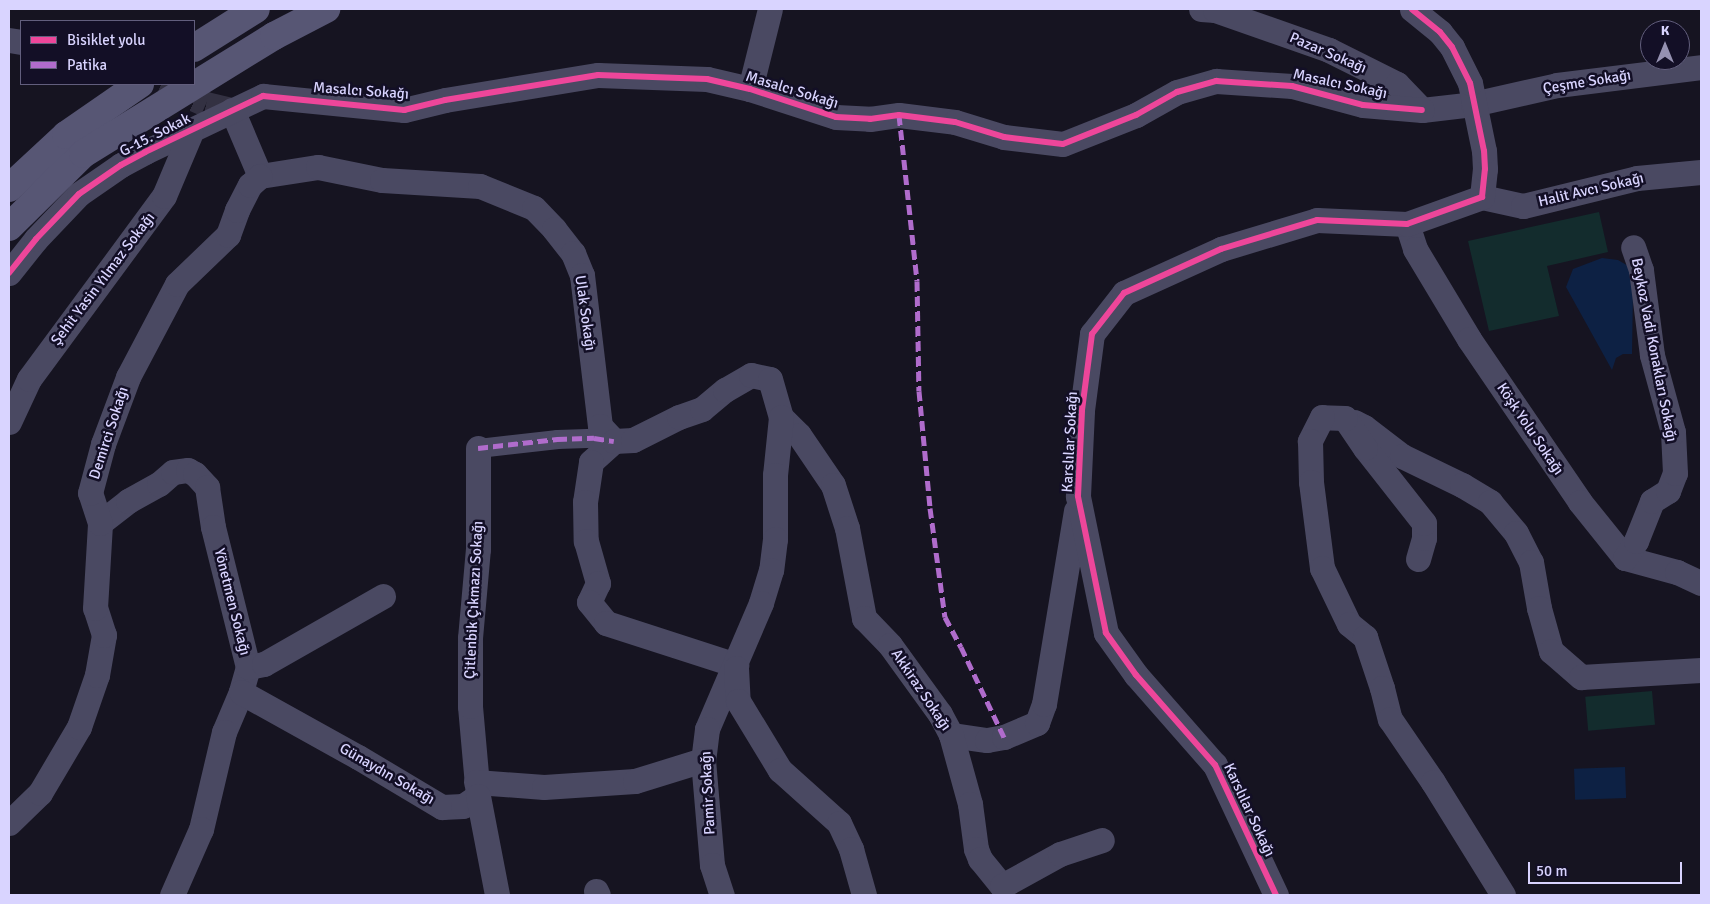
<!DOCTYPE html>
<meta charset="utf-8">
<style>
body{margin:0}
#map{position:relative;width:1710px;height:904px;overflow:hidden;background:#161421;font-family:Signika,sans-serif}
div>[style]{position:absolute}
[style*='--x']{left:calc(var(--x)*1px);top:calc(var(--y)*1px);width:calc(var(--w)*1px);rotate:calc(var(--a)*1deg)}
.green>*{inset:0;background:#132c2d;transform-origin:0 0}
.water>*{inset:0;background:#0d2144;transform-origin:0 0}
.minor-tunnel>*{height:25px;margin-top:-12.5px;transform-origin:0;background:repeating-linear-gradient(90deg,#333142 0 25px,transparent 0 37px)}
.pedestrian>*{height:19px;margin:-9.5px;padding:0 9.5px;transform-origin:9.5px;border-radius:9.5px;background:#4a4962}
.minor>*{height:25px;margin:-12.5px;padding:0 12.5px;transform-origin:12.5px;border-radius:12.5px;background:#4a4962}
.secondary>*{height:28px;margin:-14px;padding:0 14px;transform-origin:14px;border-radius:14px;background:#575674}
.quiet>*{height:5px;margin-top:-2.5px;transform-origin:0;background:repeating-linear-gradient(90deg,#b06ccc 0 10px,transparent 0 15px)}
.cycleway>*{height:6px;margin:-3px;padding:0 3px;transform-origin:3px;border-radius:3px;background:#ed469a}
span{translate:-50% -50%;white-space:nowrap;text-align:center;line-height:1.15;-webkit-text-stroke:5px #130f26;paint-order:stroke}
.street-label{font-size:15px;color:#d9d4ff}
.frame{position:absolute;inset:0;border:10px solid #d9d4ff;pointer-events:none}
.legend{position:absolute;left:20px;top:20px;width:175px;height:65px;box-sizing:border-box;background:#130f26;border:1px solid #625e7d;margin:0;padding:6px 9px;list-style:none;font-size:15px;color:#d9d4ff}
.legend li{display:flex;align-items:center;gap:10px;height:25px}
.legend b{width:25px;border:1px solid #625e7d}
.north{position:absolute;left:1640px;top:20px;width:50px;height:50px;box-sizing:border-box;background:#130f26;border:1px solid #625e7d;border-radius:50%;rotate:0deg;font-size:14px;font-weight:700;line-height:20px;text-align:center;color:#d9d4ff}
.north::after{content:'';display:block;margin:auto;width:18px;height:22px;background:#9591b1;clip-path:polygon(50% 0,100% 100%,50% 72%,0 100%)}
.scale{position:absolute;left:1528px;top:862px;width:154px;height:22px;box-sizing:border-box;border:2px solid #d9d4ff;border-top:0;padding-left:6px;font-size:15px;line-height:18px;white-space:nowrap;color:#d9d4ff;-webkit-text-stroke:4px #130f26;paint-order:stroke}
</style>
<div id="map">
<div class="green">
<div style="clip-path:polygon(1599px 212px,1608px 252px,1547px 266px,1559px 316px,1489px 331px,1468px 241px)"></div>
<div style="left:1652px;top:691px;width:34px;height:67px;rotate:85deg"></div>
</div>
<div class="water">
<div style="clip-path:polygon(1602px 258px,1618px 260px,1630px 267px,1633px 290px,1632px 354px,1623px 354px,1616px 358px,1612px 370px,1566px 287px,1573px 269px)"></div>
<div style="left:1625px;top:767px;width:31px;height:51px;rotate:88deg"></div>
</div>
<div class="minor-tunnel">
<div style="--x:161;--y:84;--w:49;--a:24"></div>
<div style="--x:206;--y:104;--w:27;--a:13"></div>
</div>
<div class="pedestrian">
<div style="--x:478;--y:448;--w:80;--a:-6.5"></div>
<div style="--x:557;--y:439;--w:37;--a:-2"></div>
<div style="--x:594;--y:438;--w:20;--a:9"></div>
</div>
<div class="minor">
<div style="--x:1201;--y:9;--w:14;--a:4"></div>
<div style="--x:1215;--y:10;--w:121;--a:19.3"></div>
<div style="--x:1329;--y:50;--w:76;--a:26.6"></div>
<div style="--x:1397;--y:84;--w:36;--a:46"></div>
<div style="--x:1422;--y:110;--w:51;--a:-6.7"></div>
<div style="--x:1473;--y:104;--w:86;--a:-12.7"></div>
<div style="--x:1557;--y:85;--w:145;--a:-7.1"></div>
<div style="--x:9;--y:40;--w:12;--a:9"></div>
<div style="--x:750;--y:89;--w:82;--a:-76"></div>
<div style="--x:232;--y:110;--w:72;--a:67"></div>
<div style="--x:260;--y:176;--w:59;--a:-8.8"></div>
<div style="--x:318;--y:167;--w:65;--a:11.5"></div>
<div style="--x:382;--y:180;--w:98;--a:3.5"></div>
<div style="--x:480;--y:186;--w:58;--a:22.2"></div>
<div style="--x:534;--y:208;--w:29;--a:46"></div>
<div style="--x:554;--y:229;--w:31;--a:52"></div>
<div style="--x:573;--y:253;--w:24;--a:68"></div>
<div style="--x:582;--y:275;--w:152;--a:83.2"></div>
<div style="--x:600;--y:426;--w:21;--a:47"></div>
<div style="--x:614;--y:441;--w:31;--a:138"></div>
<div style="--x:591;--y:462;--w:40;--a:98.5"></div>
<div style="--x:585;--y:502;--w:39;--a:89"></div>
<div style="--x:586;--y:541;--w:44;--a:74.1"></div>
<div style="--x:598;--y:583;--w:21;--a:115"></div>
<div style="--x:589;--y:602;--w:27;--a:51"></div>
<div style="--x:606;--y:623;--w:137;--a:17.9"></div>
<div style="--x:1482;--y:197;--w:42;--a:12.4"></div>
<div style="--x:1523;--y:206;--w:117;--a:-13.8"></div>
<div style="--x:1637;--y:178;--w:64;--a:-5.4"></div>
<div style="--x:1407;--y:224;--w:26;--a:72"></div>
<div style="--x:1415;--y:249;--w:105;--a:59"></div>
<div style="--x:1469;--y:339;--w:197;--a:55.7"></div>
<div style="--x:1580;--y:502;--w:72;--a:51.2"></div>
<div style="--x:1625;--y:558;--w:54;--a:15.1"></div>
<div style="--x:1677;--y:572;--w:26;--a:25"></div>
<div style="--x:9;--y:273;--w:43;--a:-51.5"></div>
<div style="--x:36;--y:239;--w:62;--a:-46.3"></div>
<div style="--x:79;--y:194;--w:51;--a:-34.6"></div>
<div style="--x:121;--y:165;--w:27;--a:-28"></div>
<div style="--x:145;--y:152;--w:131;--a:-25.4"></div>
<div style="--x:263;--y:96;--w:142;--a:5.7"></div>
<div style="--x:404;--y:110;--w:42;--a:-13.7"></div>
<div style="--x:445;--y:100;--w:155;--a:-9.3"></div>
<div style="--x:598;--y:75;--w:109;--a:2.1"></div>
<div style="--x:707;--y:79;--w:44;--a:13.1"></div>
<div style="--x:750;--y:89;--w:90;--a:18"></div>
<div style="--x:836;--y:117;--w:34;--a:3"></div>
<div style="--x:870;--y:119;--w:29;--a:-8"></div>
<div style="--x:899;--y:115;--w:56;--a:7.1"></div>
<div style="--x:955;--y:122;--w:51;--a:17"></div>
<div style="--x:1004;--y:137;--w:59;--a:6.8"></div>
<div style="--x:1063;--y:144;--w:79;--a:-21.7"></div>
<div style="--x:1136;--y:115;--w:47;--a:-29.3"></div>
<div style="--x:1177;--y:92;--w:41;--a:-15.8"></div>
<div style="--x:1216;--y:81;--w:76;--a:3.8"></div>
<div style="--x:1292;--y:86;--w:73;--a:15"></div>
<div style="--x:1363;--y:105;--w:59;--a:4.8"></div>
<div style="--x:781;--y:417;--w:25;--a:45"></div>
<div style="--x:799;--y:435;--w:60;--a:55.8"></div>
<div style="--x:833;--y:485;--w:45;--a:72"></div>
<div style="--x:847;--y:528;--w:92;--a:79.3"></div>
<div style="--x:864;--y:618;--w:37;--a:46"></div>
<div style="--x:890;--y:645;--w:85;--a:54.1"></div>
<div style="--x:940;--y:714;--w:24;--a:62"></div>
<div style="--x:951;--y:735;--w:36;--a:8"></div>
<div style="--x:987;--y:740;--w:17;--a:-10"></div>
<div style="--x:1004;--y:737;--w:36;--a:-23"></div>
<div style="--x:1037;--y:723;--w:20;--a:-70"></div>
<div style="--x:1044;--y:704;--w:196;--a:-80.6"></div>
<div style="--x:9;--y:422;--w:47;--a:-65.1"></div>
<div style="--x:29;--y:379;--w:227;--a:-53.6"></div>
<div style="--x:164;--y:196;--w:69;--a:-67.1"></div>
<div style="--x:1354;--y:422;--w:11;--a:27"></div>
<div style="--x:1364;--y:427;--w:48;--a:37.3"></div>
<div style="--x:1402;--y:456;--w:67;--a:25.8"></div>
<div style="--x:1462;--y:485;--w:33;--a:31"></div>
<div style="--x:1490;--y:502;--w:40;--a:50"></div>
<div style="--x:1516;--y:533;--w:33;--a:63"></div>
<div style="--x:1531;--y:562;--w:47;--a:80.1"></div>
<div style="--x:1539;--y:608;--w:45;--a:74.4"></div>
<div style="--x:1551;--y:651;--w:40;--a:41"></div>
<div style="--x:1581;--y:677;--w:120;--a:-3.3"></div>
<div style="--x:614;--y:441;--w:19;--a:-3"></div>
<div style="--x:633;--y:440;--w:51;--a:-26.6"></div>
<div style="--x:679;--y:417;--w:24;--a:-19"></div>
<div style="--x:702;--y:409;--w:30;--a:-40"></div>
<div style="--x:725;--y:390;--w:30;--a:-30"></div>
<div style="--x:751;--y:375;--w:19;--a:12"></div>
<div style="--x:770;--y:379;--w:40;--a:74"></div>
<div style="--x:781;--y:417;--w:58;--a:95.9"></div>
<div style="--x:775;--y:475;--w:64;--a:90"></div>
<div style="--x:775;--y:539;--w:31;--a:97"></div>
<div style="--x:771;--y:570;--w:34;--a:107"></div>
<div style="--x:761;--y:603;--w:137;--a:113.2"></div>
<div style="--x:707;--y:729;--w:31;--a:97"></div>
<div style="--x:703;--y:760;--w:105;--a:85.1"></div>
<div style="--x:712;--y:865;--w:32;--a:72"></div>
<div style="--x:100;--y:523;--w:36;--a:-38"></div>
<div style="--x:128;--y:501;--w:35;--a:-29"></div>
<div style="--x:159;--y:484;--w:18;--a:-41"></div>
<div style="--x:173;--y:472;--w:15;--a:-8"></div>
<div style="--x:188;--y:470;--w:8;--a:30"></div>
<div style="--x:195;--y:474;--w:18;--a:47"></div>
<div style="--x:207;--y:487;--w:40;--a:81.5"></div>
<div style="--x:213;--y:527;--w:144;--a:76"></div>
<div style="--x:248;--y:667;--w:26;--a:106"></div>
<div style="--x:241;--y:692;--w:43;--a:113"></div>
<div style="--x:224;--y:732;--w:100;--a:103.3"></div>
<div style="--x:201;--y:829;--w:72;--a:113.7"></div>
<div style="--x:1625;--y:558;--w:20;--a:-57"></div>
<div style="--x:1636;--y:541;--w:43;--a:-68.2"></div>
<div style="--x:1652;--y:501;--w:19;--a:-32"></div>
<div style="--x:1668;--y:491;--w:19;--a:-69"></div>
<div style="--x:1675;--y:473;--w:41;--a:-92.8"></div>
<div style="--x:1673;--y:432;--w:80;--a:-105.3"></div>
<div style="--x:1652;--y:355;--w:86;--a:-97.4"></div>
<div style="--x:1641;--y:270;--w:24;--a:-109"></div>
<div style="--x:1418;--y:559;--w:22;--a:-74"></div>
<div style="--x:1424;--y:538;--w:15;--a:-90"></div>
<div style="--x:1424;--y:523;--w:95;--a:-128.2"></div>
<div style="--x:1365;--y:448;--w:36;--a:-124"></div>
<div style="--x:1345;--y:418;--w:23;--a:-178"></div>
<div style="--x:1322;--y:417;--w:27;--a:117"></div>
<div style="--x:1310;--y:441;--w:41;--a:88.6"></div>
<div style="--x:1311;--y:482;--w:87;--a:82.7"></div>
<div style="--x:1322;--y:568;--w:62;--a:64.3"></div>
<div style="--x:1349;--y:624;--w:21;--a:39"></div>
<div style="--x:1365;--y:637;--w:54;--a:71.6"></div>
<div style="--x:1382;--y:688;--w:32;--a:76"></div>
<div style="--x:1390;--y:719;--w:76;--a:55.7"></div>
<div style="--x:1433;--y:782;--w:133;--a:58.2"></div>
<div style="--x:248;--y:667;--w:16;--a:-11"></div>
<div style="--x:264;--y:664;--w:137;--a:-29.7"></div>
<div style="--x:736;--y:668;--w:33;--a:87"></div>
<div style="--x:738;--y:701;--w:81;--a:58.7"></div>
<div style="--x:780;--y:770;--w:79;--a:41.9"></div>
<div style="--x:839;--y:823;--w:29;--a:65"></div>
<div style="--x:851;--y:849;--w:48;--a:74.2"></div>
<div style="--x:241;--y:692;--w:134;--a:29.1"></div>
<div style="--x:358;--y:757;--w:98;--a:30.8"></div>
<div style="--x:442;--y:807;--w:21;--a:-3"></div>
<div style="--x:463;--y:806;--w:18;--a:-34"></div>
<div style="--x:478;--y:796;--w:90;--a:-95.1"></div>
<div style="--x:470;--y:706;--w:68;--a:-90"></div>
<div style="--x:470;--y:638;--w:89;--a:-84.9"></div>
<div style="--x:478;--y:549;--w:101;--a:-90"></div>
<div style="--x:951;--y:735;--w:72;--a:74.6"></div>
<div style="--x:970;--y:804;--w:45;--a:82.4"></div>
<div style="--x:976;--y:849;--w:11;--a:68"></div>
<div style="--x:980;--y:859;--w:35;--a:51"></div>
<div style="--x:1002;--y:886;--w:66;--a:-28.9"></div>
<div style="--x:1060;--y:854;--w:44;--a:-18.4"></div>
<div style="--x:476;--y:782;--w:68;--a:4.2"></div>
<div style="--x:544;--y:787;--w:91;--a:-3.8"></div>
<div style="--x:635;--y:781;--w:71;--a:-17.2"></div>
<div style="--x:478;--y:796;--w:101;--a:79.1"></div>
<div style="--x:9;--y:823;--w:43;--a:-44.1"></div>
<div style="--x:40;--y:793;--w:77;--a:-59.4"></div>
<div style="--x:79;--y:727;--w:55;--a:-70.9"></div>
<div style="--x:97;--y:675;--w:41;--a:-80.1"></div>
<div style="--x:104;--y:635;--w:28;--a:-108"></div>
<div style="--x:95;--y:608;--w:85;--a:-86.6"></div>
<div style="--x:100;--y:523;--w:32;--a:-108"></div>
<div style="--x:90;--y:493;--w:51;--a:-75.1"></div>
<div style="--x:103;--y:444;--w:72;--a:-69.5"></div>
<div style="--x:128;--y:377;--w:105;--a:-62.2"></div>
<div style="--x:177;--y:284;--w:71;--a:-43.9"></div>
<div style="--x:228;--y:235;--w:27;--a:-70"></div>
<div style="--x:237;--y:210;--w:28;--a:-63"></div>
<div style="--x:250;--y:185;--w:13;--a:-42"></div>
<div style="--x:596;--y:891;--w:4;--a:63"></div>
<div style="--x:1276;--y:895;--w:144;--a:-115.1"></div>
<div style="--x:1215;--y:765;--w:120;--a:-131.3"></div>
<div style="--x:1136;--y:675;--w:52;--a:-125.5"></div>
<div style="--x:1106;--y:633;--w:140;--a:-101.6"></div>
<div style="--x:1078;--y:496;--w:86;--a:-87.3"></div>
<div style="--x:1082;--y:410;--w:77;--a:-82.5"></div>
<div style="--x:1092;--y:334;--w:52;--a:-52"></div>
<div style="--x:1124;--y:293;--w:107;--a:-24.4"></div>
<div style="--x:1221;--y:249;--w:100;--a:-16.8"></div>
<div style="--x:1317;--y:220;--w:90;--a:2.5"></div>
<div style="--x:1407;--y:224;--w:80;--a:-19.8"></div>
<div style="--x:1482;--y:197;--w:28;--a:-84"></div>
<div style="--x:1485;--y:169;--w:18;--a:-93"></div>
<div style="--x:1484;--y:151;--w:69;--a:-101.6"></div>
<div style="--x:1470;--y:83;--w:40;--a:-116.6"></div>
<div style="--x:1452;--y:47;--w:19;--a:-129"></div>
<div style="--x:1440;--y:32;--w:36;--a:-141"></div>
</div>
<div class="secondary">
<div style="--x:194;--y:48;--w:73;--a:-32.2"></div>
<div style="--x:9;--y:188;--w:78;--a:-42.9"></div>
<div style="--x:66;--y:135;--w:90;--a:-34.6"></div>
<div style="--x:9;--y:227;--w:104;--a:-44.6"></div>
<div style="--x:83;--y:154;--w:225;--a:-31.7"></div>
<div style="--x:274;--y:36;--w:59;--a:-27.4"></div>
</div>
<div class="quiet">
<div style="--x:899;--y:115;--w:167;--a:83.8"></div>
<div style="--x:917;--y:281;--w:110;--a:89"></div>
<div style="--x:919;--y:391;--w:118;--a:84.6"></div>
<div style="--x:930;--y:508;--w:110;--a:82.2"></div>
<div style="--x:945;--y:617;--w:34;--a:62"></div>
<div style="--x:961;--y:647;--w:100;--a:64.5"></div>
<div style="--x:478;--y:448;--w:80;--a:-6.5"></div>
<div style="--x:557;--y:439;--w:37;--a:-2"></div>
<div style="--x:594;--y:438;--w:20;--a:9"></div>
</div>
<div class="cycleway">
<div style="--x:9;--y:273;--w:43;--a:-51.5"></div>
<div style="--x:36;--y:239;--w:62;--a:-46.3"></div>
<div style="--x:79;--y:194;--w:51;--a:-34.6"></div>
<div style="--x:121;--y:165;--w:27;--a:-28"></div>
<div style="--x:145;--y:152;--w:131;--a:-25.4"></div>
<div style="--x:263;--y:96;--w:142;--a:5.7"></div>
<div style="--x:404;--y:110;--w:42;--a:-13.7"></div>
<div style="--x:445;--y:100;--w:155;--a:-9.3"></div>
<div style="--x:598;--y:75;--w:109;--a:2.1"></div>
<div style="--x:707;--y:79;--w:44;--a:13.1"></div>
<div style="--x:750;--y:89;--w:90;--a:18"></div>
<div style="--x:836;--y:117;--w:34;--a:3"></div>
<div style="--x:870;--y:119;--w:29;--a:-8"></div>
<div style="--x:899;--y:115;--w:56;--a:7.1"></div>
<div style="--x:955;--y:122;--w:51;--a:17"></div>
<div style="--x:1004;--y:137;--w:59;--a:6.8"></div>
<div style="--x:1063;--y:144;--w:79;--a:-21.7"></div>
<div style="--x:1136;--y:115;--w:47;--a:-29.3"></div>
<div style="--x:1177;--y:92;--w:41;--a:-15.8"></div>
<div style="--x:1216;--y:81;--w:76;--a:3.8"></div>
<div style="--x:1292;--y:86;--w:73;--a:15"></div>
<div style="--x:1363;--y:105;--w:59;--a:4.8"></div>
<div style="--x:1276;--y:895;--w:144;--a:-115.1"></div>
<div style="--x:1215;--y:765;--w:120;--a:-131.3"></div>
<div style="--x:1136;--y:675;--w:52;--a:-125.5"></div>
<div style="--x:1106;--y:633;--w:140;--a:-101.6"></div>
<div style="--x:1078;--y:496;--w:86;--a:-87.3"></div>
<div style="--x:1082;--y:410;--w:77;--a:-82.5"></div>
<div style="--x:1092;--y:334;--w:52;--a:-52"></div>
<div style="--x:1124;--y:293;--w:107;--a:-24.4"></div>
<div style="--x:1221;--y:249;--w:100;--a:-16.8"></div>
<div style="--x:1317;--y:220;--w:90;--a:2.5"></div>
<div style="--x:1407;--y:224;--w:80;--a:-19.8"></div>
<div style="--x:1482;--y:197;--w:28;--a:-84"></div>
<div style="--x:1485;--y:169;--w:18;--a:-93"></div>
<div style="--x:1484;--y:151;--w:69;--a:-101.6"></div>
<div style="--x:1470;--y:83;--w:40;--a:-116.6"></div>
<div style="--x:1452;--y:47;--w:19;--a:-129"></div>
<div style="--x:1440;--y:32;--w:36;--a:-141"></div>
</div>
<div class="street-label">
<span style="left:1328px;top:53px;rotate:23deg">Pazar Sokağı</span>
<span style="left:1587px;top:82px;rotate:-9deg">Çeşme Sokağı</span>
<span style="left:1340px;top:84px;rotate:12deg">Masalcı Sokağı</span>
<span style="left:792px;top:90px;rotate:17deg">Masalcı Sokağı</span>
<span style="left:361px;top:91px;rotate:4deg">Masalcı Sokağı</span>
<span style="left:155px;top:135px;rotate:-27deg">G-15. Sokak</span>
<span style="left:1591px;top:190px;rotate:-13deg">Halit Avcı Sokağı</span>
<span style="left:103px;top:279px;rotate:-53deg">Şehit Yasin Yılmaz Sokağı</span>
<span style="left:585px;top:313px;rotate:82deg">Ulak Sokağı</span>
<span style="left:1654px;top:350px;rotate:79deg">Beykoz Vadi Konakları Sokağı</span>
<span style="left:1530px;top:429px;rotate:56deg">Köşk Yolu Sokağı</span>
<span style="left:109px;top:433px;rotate:-72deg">Demirci Sokağı</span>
<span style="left:1070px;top:442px;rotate:-87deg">Karslılar Sokağı</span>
<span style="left:474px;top:600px;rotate:-87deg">Çitlenbik Çıkmazı Sokağı</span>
<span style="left:232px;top:602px;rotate:76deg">Yönetmen Sokağı</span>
<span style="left:921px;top:690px;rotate:56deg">Akkiraz Sokağı</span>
<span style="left:387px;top:774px;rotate:30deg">Günaydın Sokağı</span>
<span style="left:708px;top:793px;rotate:-93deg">Pamir Sokağı</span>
<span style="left:1249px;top:810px;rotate:65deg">Karslılar Sokağı</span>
</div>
<div class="frame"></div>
<ul class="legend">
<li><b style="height:6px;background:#ed469a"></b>Bisiklet yolu</li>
<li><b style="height:6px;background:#b06ccc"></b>Patika</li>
</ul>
<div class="north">K</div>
<div class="scale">50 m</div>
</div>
